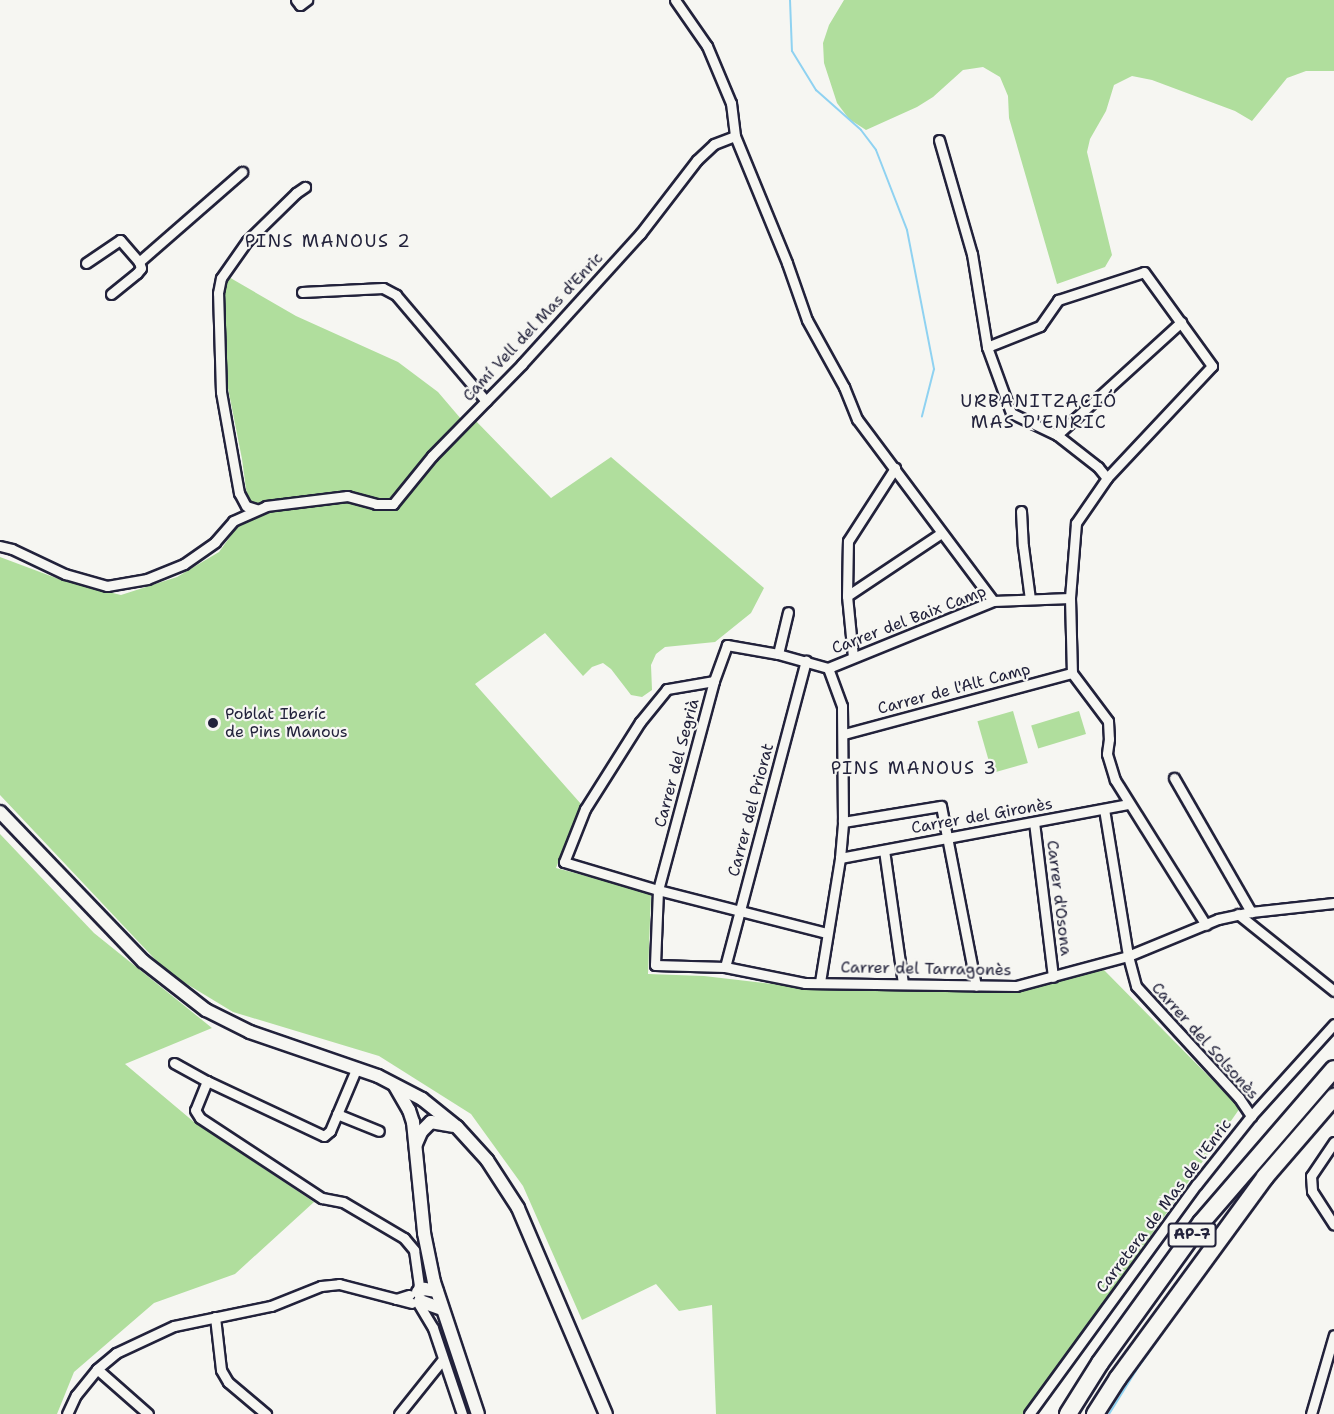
<!DOCTYPE html>
<meta charset="utf-8">
<style>
body{margin:0}
#map{position:relative;width:1334px;height:1414px;overflow:hidden;background:#f6f6f2;font-family:"Shantell Sans",sans-serif}
div>[style]{position:absolute}
[style*='--x']{left:calc(var(--x)*1px);top:calc(var(--y)*1px);width:calc(var(--w)*1px);rotate:calc(var(--a)*1deg)}
.green>*{inset:0;background:#b0de9d;transform-origin:0 0}
.stream>*{height:2px;margin:-1px;padding:0 1px;transform-origin:1px;border-radius:1px;background:#8fd2f1}
.roads{filter:drop-shadow(2px 0 #22223b) drop-shadow(-2px 0 #22223b) drop-shadow(0 2px #22223b) drop-shadow(0 -2px #22223b)}
.minor>*{height:9px;margin:-4.5px;padding:0 4.5px;transform-origin:4.5px;border-radius:4.5px;background:#f6f6f2}
.secondary>*{height:12px;margin:-6px;padding:0 6px;transform-origin:6px;border-radius:6px;background:#f6f6f2}
.motorway>*{height:16px;margin:-8px;padding:0 8px;transform-origin:8px;border-radius:8px;background:#f6f6f2}
.dots>*{width:16px;height:16px;translate:-50% -50%;box-sizing:border-box;border:3px solid #f6f6f2;border-radius:50%}
span{translate:-50% -50%;white-space:nowrap;text-align:center;line-height:1.15;-webkit-text-stroke:4.5px #f6f6f2;paint-order:stroke}
.shield-label span{padding:2px 4px;background:#f6f6f2;border:2px solid;border-radius:4px;-webkit-text-stroke-width:0}
.shield-label{font-size:15px;color:#22223b;font-weight:700}
.street-label{font-size:16px;color:#22223b}
.poi-label{font-size:16px;color:#22223b}
.left{translate:0 -50%;text-align:left}
.neighbourhood-label{font-size:18px;color:#22223b;letter-spacing:1.5px}
</style>
<div id="map">
<div class="green">
<div style="clip-path:polygon(844px 0,1334px 0,1334px 71px,1306px 71px,1287px 78px,1252px 121px,1235px 111px,1152px 80px,1132px 76px,1114px 85px,1106px 111px,1090px 139px,1087px 152px,1112px 255px,1105px 267px,1057px 284px,1009px 118px,1008px 96px,1000px 77px,983px 67px,963px 70px,933px 97px,917px 107px,866px 130px,849px 119px,837px 103px,824px 63px,823px 43px,829px 25px)"></div>
<div style="clip-path:polygon(227px 276px,296px 316px,398px 362px,438px 392px,467px 426px,474px 419px,551px 498px,611px 457px,764px 588px,751px 613px,715px 642px,665px 647px,656px 654px,651px 665px,652px 690px,642px 697px,631px 695px,611px 669px,603px 663px,592px 667px,583px 676px,545px 633px,475px 684px,581px 804px,556px 868px,651px 893px,648px 974px,704px 976px,781px 985px,1004px 992px,1104px 970px,1240px 1108px,1026px 1414px,716px 1414px,712px 1305px,679px 1311px,656px 1284px,582px 1320px,523px 1186px,471px 1114px,379px 1056px,233px 1012px,167px 972px,0 795px,0 557px,64px 581px,121px 595px,177px 577px,219px 552px,249px 511px,242px 459px,224px 368px,221px 295px)"></div>
<div style="left:1013px;top:711px;width:54px;height:37px;rotate:74deg"></div>
<div style="left:1079px;top:711px;width:24px;height:50px;rotate:73deg"></div>
<div style="clip-path:polygon(0 834px,94px 933px,212px 1028px,125px 1064px,194px 1122px,314px 1202px,235px 1274px,154px 1303px,74px 1372px,57px 1414px,0 1414px)"></div>
</div>
<div class="stream">
<div style="--x:790;--y:0;--w:51;--a:87.8"></div>
<div style="--x:792;--y:51;--w:46;--a:58.4"></div>
<div style="--x:816;--y:90;--w:60;--a:41.6"></div>
<div style="--x:861;--y:130;--w:25;--a:53"></div>
<div style="--x:876;--y:150;--w:86;--a:68.8"></div>
<div style="--x:907;--y:230;--w:142;--a:79"></div>
<div style="--x:934;--y:369;--w:49;--a:104.3"></div>
<div style="--x:1109;--y:1414;--w:53;--a:-58.1"></div>
<div style="--x:1137;--y:1369;--w:102;--a:-54.6"></div>
</div>
<div class="roads">
<div class="minor">
<div style="--x:296;--y:0;--w:6;--a:51"></div>
<div style="--x:300;--y:5;--w:9;--a:-36"></div>
<div style="--x:675;--y:0;--w:56;--a:55.2"></div>
<div style="--x:707;--y:46;--w:62;--a:67.2"></div>
<div style="--x:731;--y:103;--w:33;--a:83"></div>
<div style="--x:735;--y:136;--w:137;--a:67.7"></div>
<div style="--x:787;--y:263;--w:60;--a:70.7"></div>
<div style="--x:807;--y:320;--w:77;--a:61.1"></div>
<div style="--x:844;--y:387;--w:35;--a:68"></div>
<div style="--x:857;--y:419;--w:227;--a:53.2"></div>
<div style="--x:939;--y:140;--w:119;--a:73.9"></div>
<div style="--x:972;--y:254;--w:94;--a:80.8"></div>
<div style="--x:987;--y:347;--w:70;--a:70"></div>
<div style="--x:1011;--y:413;--w:51;--a:25.6"></div>
<div style="--x:1057;--y:435;--w:52;--a:38"></div>
<div style="--x:1098;--y:467;--w:14;--a:51"></div>
<div style="--x:1107;--y:478;--w:55;--a:124.6"></div>
<div style="--x:1076;--y:523;--w:75;--a:94.6"></div>
<div style="--x:1070;--y:598;--w:75;--a:88.5"></div>
<div style="--x:1072;--y:673;--w:60;--a:53.1"></div>
<div style="--x:1108;--y:721;--w:18;--a:87"></div>
<div style="--x:1109;--y:739;--w:15;--a:98"></div>
<div style="--x:1107;--y:754;--w:27;--a:73"></div>
<div style="--x:1115;--y:780;--w:171;--a:57.9"></div>
<div style="--x:86;--y:263;--w:41;--a:-34.1"></div>
<div style="--x:120;--y:240;--w:29;--a:49"></div>
<div style="--x:302;--y:292;--w:81;--a:-2.8"></div>
<div style="--x:383;--y:288;--w:15;--a:28"></div>
<div style="--x:396;--y:295;--w:139;--a:49.7"></div>
<div style="--x:111;--y:294;--w:33;--a:-39"></div>
<div style="--x:137;--y:273;--w:6;--a:-51"></div>
<div style="--x:141;--y:268;--w:6;--a:-108"></div>
<div style="--x:139;--y:262;--w:137;--a:-41.1"></div>
<div style="--x:987;--y:347;--w:57;--a:-21.6"></div>
<div style="--x:1040;--y:326;--w:32;--a:-55"></div>
<div style="--x:1058;--y:300;--w:90;--a:-18"></div>
<div style="--x:1144;--y:272;--w:116;--a:54.1"></div>
<div style="--x:1212;--y:366;--w:154;--a:133.2"></div>
<div style="--x:1057;--y:435;--w:168;--a:-42.3"></div>
<div style="--x:256;--y:509;--w:10;--a:-163"></div>
<div style="--x:246;--y:506;--w:15;--a:-118"></div>
<div style="--x:239;--y:493;--w:103;--a:-100.1"></div>
<div style="--x:221;--y:392;--w:99;--a:-91.7"></div>
<div style="--x:218;--y:293;--w:15;--a:-79"></div>
<div style="--x:221;--y:278;--w:45;--a:-54.9"></div>
<div style="--x:247;--y:241;--w:69;--a:-44.4"></div>
<div style="--x:296;--y:193;--w:11;--a:-34"></div>
<div style="--x:1021;--y:511;--w:35;--a:87"></div>
<div style="--x:1023;--y:546;--w:53;--a:82.5"></div>
<div style="--x:0;--y:546;--w:12;--a:14"></div>
<div style="--x:12;--y:549;--w:59;--a:25.3"></div>
<div style="--x:65;--y:574;--w:44;--a:15.9"></div>
<div style="--x:107;--y:586;--w:41;--a:-9.9"></div>
<div style="--x:147;--y:579;--w:40;--a:-22"></div>
<div style="--x:184;--y:564;--w:38;--a:-35"></div>
<div style="--x:215;--y:542;--w:28;--a:-49"></div>
<div style="--x:233;--y:521;--w:36;--a:-24"></div>
<div style="--x:266;--y:506;--w:82;--a:-7"></div>
<div style="--x:347;--y:496;--w:30;--a:15"></div>
<div style="--x:376;--y:504;--w:17;--a:0"></div>
<div style="--x:393;--y:504;--w:62;--a:-50.9"></div>
<div style="--x:432;--y:456;--w:129;--a:-45.6"></div>
<div style="--x:522;--y:364;--w:176;--a:-47.8"></div>
<div style="--x:640;--y:234;--w:93;--a:-52.4"></div>
<div style="--x:697;--y:160;--w:23;--a:-43"></div>
<div style="--x:714;--y:144;--w:22;--a:-21"></div>
<div style="--x:847;--y:596;--w:113;--a:-33.8"></div>
<div style="--x:1070;--y:598;--w:77;--a:177.8"></div>
<div style="--x:993;--y:601;--w:178;--a:157.9"></div>
<div style="--x:828;--y:668;--w:52;--a:-164.4"></div>
<div style="--x:778;--y:654;--w:52;--a:-170"></div>
<div style="--x:727;--y:645;--w:38;--a:110"></div>
<div style="--x:714;--y:681;--w:216;--a:105"></div>
<div style="--x:658;--y:890;--w:75;--a:92.3"></div>
<div style="--x:655;--y:965;--w:70;--a:1.6"></div>
<div style="--x:725;--y:967;--w:82;--a:11.3"></div>
<div style="--x:805;--y:983;--w:211;--a:0.8"></div>
<div style="--x:1016;--y:986;--w:116;--a:-15"></div>
<div style="--x:1128;--y:956;--w:97;--a:-22.3"></div>
<div style="--x:1218;--y:919;--w:34;--a:-12"></div>
<div style="--x:1251;--y:912;--w:83;--a:-6.2"></div>
<div style="--x:778;--y:654;--w:43;--a:-76.6"></div>
<div style="--x:853;--y:657;--w:61;--a:-95.6"></div>
<div style="--x:847;--y:596;--w:55;--a:-89"></div>
<div style="--x:848;--y:541;--w:87;--a:-57.2"></div>
<div style="--x:714;--y:681;--w:48;--a:170.3"></div>
<div style="--x:667;--y:689;--w:43;--a:129.3"></div>
<div style="--x:640;--y:722;--w:103;--a:122.3"></div>
<div style="--x:585;--y:809;--w:57;--a:111.6"></div>
<div style="--x:564;--y:862;--w:98;--a:16.6"></div>
<div style="--x:658;--y:890;--w:174;--a:14.3"></div>
<div style="--x:844;--y:734;--w:236;--a:-15"></div>
<div style="--x:1174;--y:778;--w:155;--a:60.1"></div>
<div style="--x:1104;--y:809;--w:149;--a:80.7"></div>
<div style="--x:1128;--y:956;--w:31;--a:75"></div>
<div style="--x:1136;--y:986;--w:152;--a:47.4"></div>
<div style="--x:1239;--y:1098;--w:22;--a:56"></div>
<div style="--x:843;--y:822;--w:99;--a:-9.3"></div>
<div style="--x:941;--y:806;--w:183;--a:79"></div>
<div style="--x:1034;--y:822;--w:156;--a:83"></div>
<div style="--x:884;--y:850;--w:135;--a:81.9"></div>
<div style="--x:840;--y:858;--w:294;--a:-10.6"></div>
<div style="--x:1238;--y:914;--w:123;--a:38.7"></div>
<div style="--x:725;--y:967;--w:317;--a:-75.2"></div>
<div style="--x:820;--y:982;--w:126;--a:-80.8"></div>
<div style="--x:840;--y:858;--w:36;--a:-85"></div>
<div style="--x:843;--y:822;--w:116;--a:-90.5"></div>
<div style="--x:842;--y:706;--w:40;--a:-110.2"></div>
<div style="--x:174;--y:1063;--w:38;--a:29"></div>
<div style="--x:207;--y:1081;--w:129;--a:25.2"></div>
<div style="--x:324;--y:1136;--w:8;--a:-40"></div>
<div style="--x:330;--y:1131;--w:69;--a:-67.1"></div>
<div style="--x:207;--y:1081;--w:31;--a:112"></div>
<div style="--x:195;--y:1110;--w:9;--a:58"></div>
<div style="--x:200;--y:1118;--w:146;--a:33.3"></div>
<div style="--x:322;--y:1198;--w:21;--a:11"></div>
<div style="--x:343;--y:1202;--w:71;--a:30.5"></div>
<div style="--x:404;--y:1238;--w:16;--a:50"></div>
<div style="--x:414;--y:1250;--w:35;--a:82"></div>
<div style="--x:419;--y:1285;--w:7;--a:106"></div>
<div style="--x:337;--y:1114;--w:45;--a:22"></div>
<div style="--x:1334;--y:1142;--w:41;--a:124.1"></div>
<div style="--x:1311;--y:1176;--w:15;--a:86"></div>
<div style="--x:1312;--y:1191;--w:40;--a:57.1"></div>
<div style="--x:396;--y:1299;--w:14;--a:-17"></div>
<div style="--x:418;--y:1303;--w:29;--a:59"></div>
<div style="--x:433;--y:1328;--w:91;--a:71.4"></div>
<div style="--x:215;--y:1317;--w:53;--a:83.5"></div>
<div style="--x:221;--y:1370;--w:14;--a:60"></div>
<div style="--x:228;--y:1382;--w:50;--a:40.1"></div>
<div style="--x:97;--y:1369;--w:68;--a:41.4"></div>
<div style="--x:67;--y:1414;--w:21;--a:-65"></div>
<div style="--x:76;--y:1395;--w:33;--a:-51"></div>
<div style="--x:97;--y:1369;--w:25;--a:-40"></div>
<div style="--x:116;--y:1353;--w:64;--a:-25"></div>
<div style="--x:174;--y:1326;--w:99;--a:-11.7"></div>
<div style="--x:271;--y:1306;--w:54;--a:-21.8"></div>
<div style="--x:321;--y:1286;--w:18;--a:-6"></div>
<div style="--x:339;--y:1284;--w:75;--a:14.6"></div>
<div style="--x:399;--y:1414;--w:70;--a:-51.3"></div>
<div style="--x:1029;--y:1414;--w:285;--a:-53.9"></div>
<div style="--x:1197;--y:1184;--w:87;--a:-51.5"></div>
<div style="--x:1251;--y:1116;--w:124;--a:-47.9"></div>
<div style="--x:1311;--y:1414;--w:82;--a:-73.8"></div>
</div>
<div class="secondary">
<div style="--x:0;--y:812;--w:207;--a:46.2"></div>
<div style="--x:143;--y:961;--w:80;--a:37.9"></div>
<div style="--x:206;--y:1010;--w:49;--a:26.6"></div>
<div style="--x:250;--y:1032;--w:135;--a:19"></div>
<div style="--x:378;--y:1076;--w:50;--a:27.6"></div>
<div style="--x:422;--y:1099;--w:45;--a:38.7"></div>
<div style="--x:457;--y:1127;--w:45;--a:47.7"></div>
<div style="--x:487;--y:1160;--w:57;--a:57.1"></div>
<div style="--x:518;--y:1208;--w:224;--a:66.9"></div>
<div style="--x:395;--y:1086;--w:28;--a:60"></div>
<div style="--x:409;--y:1110;--w:13;--a:72"></div>
<div style="--x:413;--y:1122;--w:112;--a:84.3"></div>
<div style="--x:424;--y:1233;--w:50;--a:78.5"></div>
<div style="--x:434;--y:1282;--w:139;--a:71.6"></div>
<div style="--x:416;--y:1144;--w:13;--a:-67"></div>
<div style="--x:421;--y:1132;--w:14;--a:-45"></div>
<div style="--x:431;--y:1122;--w:22;--a:10"></div>
<div style="--x:418;--y:1292;--w:7;--a:-27"></div>
<div style="--x:424;--y:1289;--w:13;--a:9"></div>
<div style="--x:420;--y:1301;--w:23;--a:20"></div>
</div>
<div class="motorway">
<div style="--x:1068;--y:1414;--w:60;--a:-57.9"></div>
<div style="--x:1100;--y:1363;--w:173;--a:-54.2"></div>
<div style="--x:1201;--y:1223;--w:203;--a:-49.2"></div>
<div style="--x:1095;--y:1414;--w:43;--a:-57.4"></div>
<div style="--x:1118;--y:1378;--w:249;--a:-53.8"></div>
<div style="--x:1265;--y:1177;--w:106;--a:-49.2"></div>
</div>
</div>
<div class="dots">
<div style="left:213px;top:723px;background:#22223b"></div>
</div>
<div class="shield-label">
<span style="left:1192px;top:1235px">AP-7</span>
</div>
<div class="street-label">
<span style="left:533px;top:327px;rotate:-47deg">Camí Vell del Mas d'Enric</span>
<span style="left:909px;top:620px;rotate:-21deg">Carrer del Baix Camp</span>
<span style="left:954px;top:689px;rotate:-15deg">Carrer de l'Alt Camp</span>
<span style="left:677px;top:763px;rotate:-75deg">Carrer del Segrià</span>
<span style="left:751px;top:810px;rotate:-75deg">Carrer del Priorat</span>
<span style="left:982px;top:816px;rotate:-10deg">Carrer del Gironès</span>
<span style="left:1059px;top:898px;rotate:83deg">Carrer d'Osona</span>
<span style="left:926px;top:969px;rotate:1deg">Carrer del Tarragonès</span>
<span style="left:1205px;top:1041px;rotate:48deg">Carrer del Solsonès</span>
<span style="left:1164px;top:1206px;rotate:-53deg">Carretera de Mas de l'Enric</span>
</div>
<div class="poi-label">
<span class="left" style="left:225px;top:723px">Poblat Iberíc<br>de Pins Manous</span>
</div>
<div class="neighbourhood-label">
<span style="left:328px;top:241px">PINS MANOUS 2</span>
<span style="left:1039px;top:412px">URBANITZACIÓ<br>MAS D'ENRIC</span>
<span style="left:914px;top:768px">PINS MANOUS 3</span>
</div>
</div>
